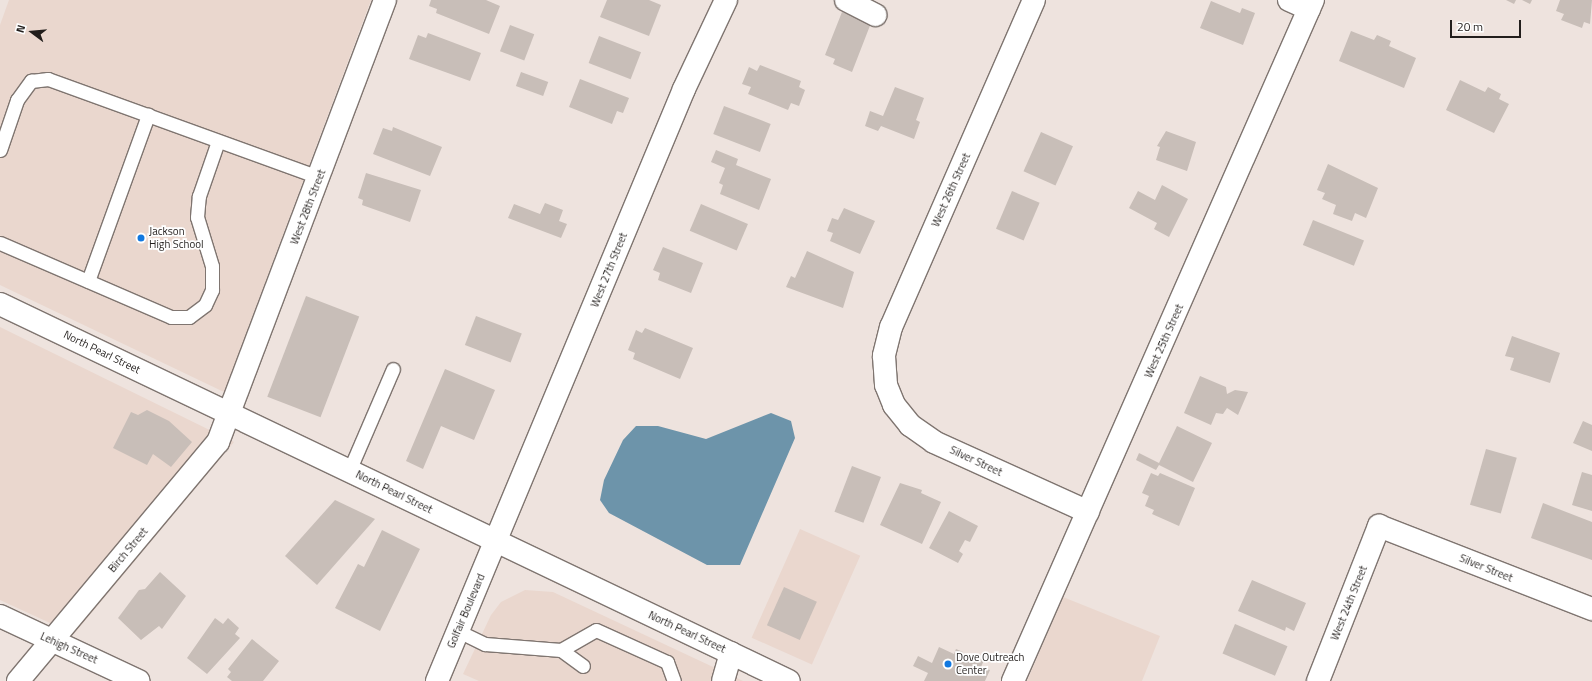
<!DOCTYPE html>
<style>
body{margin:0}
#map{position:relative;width:1592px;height:681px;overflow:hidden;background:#eee3de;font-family:"Titillium Web",sans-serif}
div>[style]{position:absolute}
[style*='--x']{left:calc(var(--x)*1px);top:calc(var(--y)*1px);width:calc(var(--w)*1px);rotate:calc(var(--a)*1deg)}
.built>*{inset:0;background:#ead7ce;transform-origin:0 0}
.water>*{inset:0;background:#6d94aa}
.building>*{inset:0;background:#c8beb8;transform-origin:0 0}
.roads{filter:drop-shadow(1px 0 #7f7570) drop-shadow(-1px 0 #7f7570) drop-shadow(0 1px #7f7570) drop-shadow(0 -1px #7f7570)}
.service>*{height:13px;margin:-6.5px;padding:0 6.5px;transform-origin:6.5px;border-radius:6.5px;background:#fff}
.minor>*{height:22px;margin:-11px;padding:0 11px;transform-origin:11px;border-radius:11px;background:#fff}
.tertiary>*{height:22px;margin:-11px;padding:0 11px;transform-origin:11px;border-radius:11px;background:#fff}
.secondary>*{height:22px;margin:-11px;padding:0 11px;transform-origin:11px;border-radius:11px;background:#fff}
.dots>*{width:11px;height:11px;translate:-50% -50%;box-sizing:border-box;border:2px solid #fff;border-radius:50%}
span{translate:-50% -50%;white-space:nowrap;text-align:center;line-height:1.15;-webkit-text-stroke:3.5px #fff;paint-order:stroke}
.street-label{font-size:11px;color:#221e1c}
.poi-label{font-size:11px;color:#221e1c}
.left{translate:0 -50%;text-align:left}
.north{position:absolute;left:12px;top:12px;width:40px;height:40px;-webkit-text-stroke:3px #fff;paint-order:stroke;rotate:286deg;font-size:11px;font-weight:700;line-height:16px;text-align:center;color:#221e1c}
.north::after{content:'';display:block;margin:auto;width:14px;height:18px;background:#221e1c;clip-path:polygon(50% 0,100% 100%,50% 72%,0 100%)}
.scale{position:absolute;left:1450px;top:20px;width:71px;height:18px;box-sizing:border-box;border:2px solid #221e1c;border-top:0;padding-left:5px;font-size:12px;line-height:14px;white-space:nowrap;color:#221e1c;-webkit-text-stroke:3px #fff;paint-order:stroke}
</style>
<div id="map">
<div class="built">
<div style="clip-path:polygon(9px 0,371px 0,224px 392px,0 285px,0 25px)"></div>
<div style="clip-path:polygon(0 327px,234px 442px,74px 634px,0 600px)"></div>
<div style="left:800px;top:529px;width:66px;height:119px;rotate:24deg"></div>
<div style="clip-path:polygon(525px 590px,553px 592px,743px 681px,479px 681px,463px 674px,491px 615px,501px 602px)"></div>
<div style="clip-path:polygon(1063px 597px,1160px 636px,1142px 681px,1027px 681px)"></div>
</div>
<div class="water">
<div style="clip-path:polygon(771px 413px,791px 421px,795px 438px,740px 565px,707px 565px,609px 513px,600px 500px,604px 480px,623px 440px,636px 426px,658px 426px,706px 439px)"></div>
</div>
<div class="building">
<div style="clip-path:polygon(431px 0,486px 0,500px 6px,489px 34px,436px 13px,437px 9px,429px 6px)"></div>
<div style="clip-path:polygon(607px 0,649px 0,661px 5px,649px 36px,600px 17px)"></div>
<div style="clip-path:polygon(1506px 0,1516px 0,1514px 4px)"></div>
<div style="clip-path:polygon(1522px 0,1532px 0,1530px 4px)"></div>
<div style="clip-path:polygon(1560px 0,1592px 0,1590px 24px,1584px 22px,1582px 28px,1561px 20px,1564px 14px,1556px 11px)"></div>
<div style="clip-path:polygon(1211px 1px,1240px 13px,1242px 8px,1255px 13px,1243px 45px,1200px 28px)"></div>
<div style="clip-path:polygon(842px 12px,871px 23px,852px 72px,833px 64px,835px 59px,825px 55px)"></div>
<div style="left:510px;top:25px;width:26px;height:28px;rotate:21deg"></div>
<div style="clip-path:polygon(1351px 31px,1374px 40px,1377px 35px,1391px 41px,1389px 46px,1416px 58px,1404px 88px,1339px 61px)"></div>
<div style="clip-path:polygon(428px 33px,481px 53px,470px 81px,409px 59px,418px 35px,426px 38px)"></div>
<div style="left:599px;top:36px;width:45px;height:29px;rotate:21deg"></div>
<div style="clip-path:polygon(760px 65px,801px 81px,799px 87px,805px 90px,799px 106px,791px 103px,788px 110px,748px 94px,751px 87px,742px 84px,749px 67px,757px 71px)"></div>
<div style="left:521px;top:72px;width:29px;height:15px;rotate:20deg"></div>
<div style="clip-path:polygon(580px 79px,629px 98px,623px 113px,617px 111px,612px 124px,569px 107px)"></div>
<div style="clip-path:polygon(1460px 80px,1485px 92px,1488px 87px,1501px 94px,1499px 99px,1509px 104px,1494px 133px,1446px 110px)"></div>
<div style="clip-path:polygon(895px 87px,924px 98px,916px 120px,920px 122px,914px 139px,881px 126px,878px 131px,865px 126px,870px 111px,883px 116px)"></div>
<div style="left:724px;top:106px;width:50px;height:30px;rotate:21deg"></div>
<div style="clip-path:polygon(393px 127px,442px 147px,430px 176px,373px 154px,383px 128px,392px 131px)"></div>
<div style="clip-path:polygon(1166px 131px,1196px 142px,1187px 171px,1156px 160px,1160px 147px,1157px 146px)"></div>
<div style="left:1041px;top:132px;width:35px;height:43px;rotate:24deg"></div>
<div style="clip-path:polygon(716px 150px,738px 159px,736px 165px,771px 179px,759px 210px,720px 194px,723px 185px,719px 183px,725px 168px,711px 162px)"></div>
<div style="clip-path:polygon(1328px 164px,1378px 188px,1366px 218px,1355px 213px,1352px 221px,1333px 214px,1336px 205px,1322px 199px,1325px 193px,1317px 190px)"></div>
<div style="clip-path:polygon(366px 173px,421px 190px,410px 222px,362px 205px,363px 200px,358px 198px)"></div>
<div style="clip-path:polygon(1162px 185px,1188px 199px,1169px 237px,1154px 229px,1157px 223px,1129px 208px,1138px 191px,1155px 200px)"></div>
<div style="left:1012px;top:191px;width:30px;height:41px;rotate:23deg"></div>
<div style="clip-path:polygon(545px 203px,563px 210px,559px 221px,567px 224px,561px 238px,508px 218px,514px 204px,540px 214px)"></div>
<div style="left:701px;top:204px;width:51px;height:29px;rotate:23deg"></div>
<div style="clip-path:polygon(844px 208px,875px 221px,860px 254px,830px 241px,833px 233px,827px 231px,832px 218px,838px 220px)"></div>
<div style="left:1313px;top:220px;width:55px;height:27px;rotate:22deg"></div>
<div style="clip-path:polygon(663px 247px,703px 263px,691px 293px,658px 280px,660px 273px,653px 270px)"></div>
<div style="clip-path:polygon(807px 251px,854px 272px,843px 308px,786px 287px,791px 276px,795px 278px)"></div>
<div style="left:306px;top:296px;width:57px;height:108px;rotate:21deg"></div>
<div style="left:476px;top:316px;width:49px;height:31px;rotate:21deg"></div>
<div style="clip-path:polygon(645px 328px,693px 348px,680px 379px,633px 359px,635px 353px,628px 350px,636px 330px,642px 333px)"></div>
<div style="clip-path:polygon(1512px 336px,1560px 353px,1550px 383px,1510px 370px,1514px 358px,1505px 356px)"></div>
<div style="clip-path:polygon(445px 369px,495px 390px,474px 440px,441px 426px,423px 469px,406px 461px)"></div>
<div style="clip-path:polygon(1200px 376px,1226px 387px,1227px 394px,1235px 390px,1248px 392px,1238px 415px,1227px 408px,1223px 414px,1216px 413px,1211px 425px,1184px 413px)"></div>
<div style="clip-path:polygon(147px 410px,169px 421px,192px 442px,171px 467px,153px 454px,147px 465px,113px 448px,131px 412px,138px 415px)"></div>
<div style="clip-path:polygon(1583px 421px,1592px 425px,1592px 451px,1573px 443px)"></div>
<div style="clip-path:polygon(1177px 426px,1212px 443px,1193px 482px,1159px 465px,1156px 470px,1136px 460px,1139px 453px,1159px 463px)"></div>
<div style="left:1486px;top:449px;width:32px;height:58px;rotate:16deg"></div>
<div style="left:852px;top:466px;width:31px;height:49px;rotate:21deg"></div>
<div style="clip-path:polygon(1582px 472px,1592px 475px,1592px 511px,1572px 505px)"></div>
<div style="clip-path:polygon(1151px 473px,1158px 476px,1160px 473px,1195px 488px,1179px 526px,1152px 514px,1154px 510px,1145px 506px,1149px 496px,1142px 493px)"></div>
<div style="clip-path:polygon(900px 483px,922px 490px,921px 493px,941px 502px,922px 544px,880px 525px)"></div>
<div style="clip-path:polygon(335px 500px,375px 519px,317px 585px,285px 556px)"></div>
<div style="clip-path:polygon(1543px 503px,1592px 522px,1592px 560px,1531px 538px)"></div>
<div style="clip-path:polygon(949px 511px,978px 526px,970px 542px,965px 540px,959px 551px,963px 554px,958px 563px,929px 548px)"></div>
<div style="clip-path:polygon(382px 530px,420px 549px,380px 631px,335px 608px,358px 564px,364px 567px)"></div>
<div style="clip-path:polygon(160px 572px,186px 596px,162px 629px,159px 626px,141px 640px,118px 618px,139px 590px,145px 589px)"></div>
<div style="clip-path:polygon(1252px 580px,1306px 603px,1294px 631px,1286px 627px,1285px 631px,1238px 611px)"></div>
<div style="left:784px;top:587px;width:36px;height:42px;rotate:24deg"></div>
<div style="clip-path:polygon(215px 618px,223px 624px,228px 618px,239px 628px,235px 634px,240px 638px,207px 674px,187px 658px)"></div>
<div style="left:1235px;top:624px;width:57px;height:32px;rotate:23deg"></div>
<div style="clip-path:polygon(252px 639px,279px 661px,263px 681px,232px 681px,227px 677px,231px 672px,228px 669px)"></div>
<div style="clip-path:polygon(939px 647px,954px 654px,956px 649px,963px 652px,961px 657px,971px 662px,974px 655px,984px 660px,981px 667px,990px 670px,985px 681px,924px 681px,928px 673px,913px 666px,918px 656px,932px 663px)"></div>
</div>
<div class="roads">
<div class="service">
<div style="--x:0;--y:150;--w:53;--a:-71.2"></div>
<div style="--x:17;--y:100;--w:24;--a:-54"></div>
<div style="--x:31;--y:81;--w:17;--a:-7"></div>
<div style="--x:48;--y:79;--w:288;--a:19.9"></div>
<div style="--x:0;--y:243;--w:186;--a:23.4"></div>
<div style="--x:171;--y:317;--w:18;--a:0"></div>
<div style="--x:189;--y:317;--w:20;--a:-37"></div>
<div style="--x:205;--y:305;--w:17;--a:-65"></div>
<div style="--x:212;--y:290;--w:24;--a:-90"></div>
<div style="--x:212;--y:266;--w:51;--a:-107"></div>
<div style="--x:197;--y:217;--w:21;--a:-85"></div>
<div style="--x:199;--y:196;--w:58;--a:-70.9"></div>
<div style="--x:88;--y:281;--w:177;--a:-70.1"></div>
<div style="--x:349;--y:471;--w:111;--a:-66.7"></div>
<div style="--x:458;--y:631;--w:30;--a:26"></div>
<div style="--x:485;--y:644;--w:76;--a:4.5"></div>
<div style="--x:561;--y:650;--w:27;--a:36"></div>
<div style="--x:561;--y:650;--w:40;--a:-29.7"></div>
<div style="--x:596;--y:630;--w:78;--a:24.3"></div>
<div style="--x:667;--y:662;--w:20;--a:70"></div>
</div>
<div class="minor">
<div style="--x:846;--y:0;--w:33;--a:27"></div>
<div style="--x:1034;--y:0;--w:357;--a:113.6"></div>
<div style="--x:891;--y:327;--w:30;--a:104"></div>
<div style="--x:884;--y:356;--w:29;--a:86"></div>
<div style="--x:886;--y:385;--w:22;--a:68"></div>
<div style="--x:894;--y:405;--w:26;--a:51"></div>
<div style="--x:910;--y:425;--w:29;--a:35"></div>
<div style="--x:934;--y:442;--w:169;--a:24.4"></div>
<div style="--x:1289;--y:0;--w:22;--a:24"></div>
<div style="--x:0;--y:616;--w:153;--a:25.1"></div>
<div style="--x:18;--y:681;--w:312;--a:-50.1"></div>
<div style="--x:218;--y:442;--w:472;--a:-69.3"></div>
<div style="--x:723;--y:681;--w:29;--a:-74"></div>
<div style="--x:1013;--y:681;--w:744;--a:-66.23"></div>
<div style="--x:1318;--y:681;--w:167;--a:-68.5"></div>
<div style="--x:1379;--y:526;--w:229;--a:21.3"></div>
</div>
<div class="tertiary">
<div style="--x:0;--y:304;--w:874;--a:25.54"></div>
</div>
<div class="secondary">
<div style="--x:437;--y:681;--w:641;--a:-67.35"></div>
<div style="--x:684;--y:89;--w:98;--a:-64.7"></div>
</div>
</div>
<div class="dots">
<div style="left:141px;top:238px;background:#1178e0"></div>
<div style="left:948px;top:664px;background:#1178e0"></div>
</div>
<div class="street-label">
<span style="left:951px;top:190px;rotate:-66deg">West 26th Street</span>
<span style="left:308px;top:207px;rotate:-69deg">West 28th Street</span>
<span style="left:609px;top:270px;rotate:-68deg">West 27th Street</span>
<span style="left:1164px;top:341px;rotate:-66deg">West 25th Street</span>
<span style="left:102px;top:352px;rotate:26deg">North Pearl Street</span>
<span style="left:976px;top:461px;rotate:25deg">Silver Street</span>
<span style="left:394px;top:492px;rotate:26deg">North Pearl Street</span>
<span style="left:128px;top:550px;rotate:-50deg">Birch Street</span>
<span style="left:1486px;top:568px;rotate:22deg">Silver Street</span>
<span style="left:1349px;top:603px;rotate:-68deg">West 24th Street</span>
<span style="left:466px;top:611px;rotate:-67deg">Golfair Boulevard</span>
<span style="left:687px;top:632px;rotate:25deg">North Pearl Street</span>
<span style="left:69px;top:648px;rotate:24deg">Lehigh Street</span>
</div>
<div class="poi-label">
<span class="left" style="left:149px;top:238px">Jackson<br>High School</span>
<span class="left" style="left:956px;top:664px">Dove Outreach<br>Center</span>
</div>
<div class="north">N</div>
<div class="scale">20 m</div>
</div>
